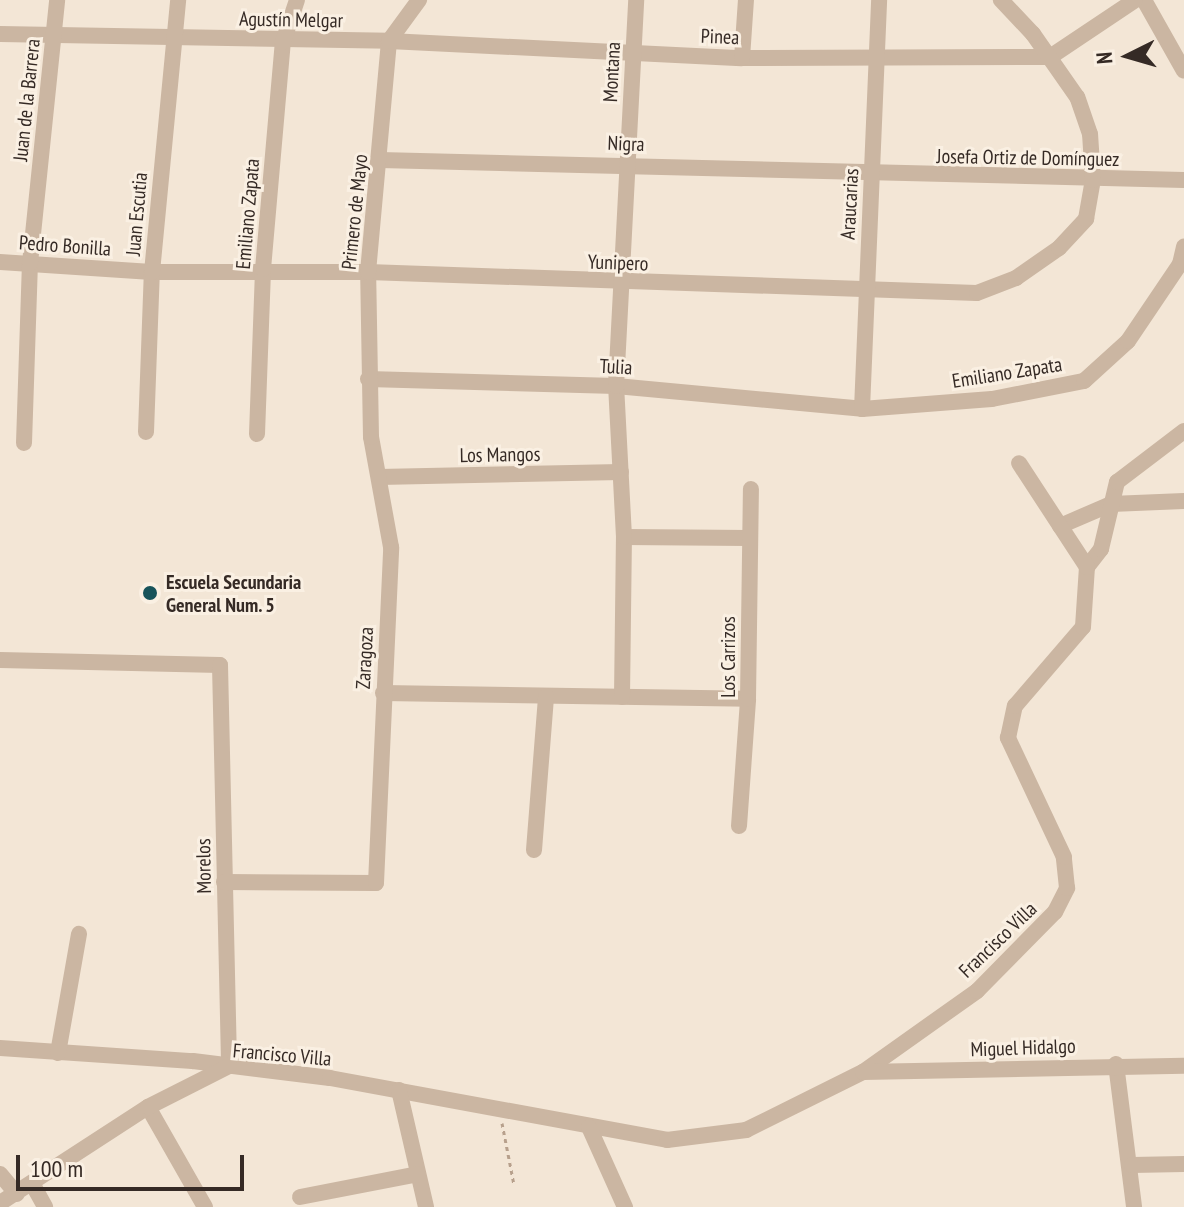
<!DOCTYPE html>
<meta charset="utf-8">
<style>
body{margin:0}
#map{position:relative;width:1184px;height:1207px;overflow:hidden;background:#f3e6d6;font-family:"PT Sans Narrow",sans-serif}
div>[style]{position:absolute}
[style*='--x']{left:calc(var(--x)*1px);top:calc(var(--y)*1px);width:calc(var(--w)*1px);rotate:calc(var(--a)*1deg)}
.path>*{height:3px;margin-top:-1.5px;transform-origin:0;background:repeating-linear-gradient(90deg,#b7a08c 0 4px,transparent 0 8px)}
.minor>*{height:16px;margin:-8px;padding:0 8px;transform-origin:8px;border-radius:8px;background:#cbb6a2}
.dots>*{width:22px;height:22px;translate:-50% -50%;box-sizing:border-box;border:4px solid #faf0e3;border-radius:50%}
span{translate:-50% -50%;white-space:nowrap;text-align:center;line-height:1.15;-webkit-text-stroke:6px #faf0e3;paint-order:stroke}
.street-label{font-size:20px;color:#352a25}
.poi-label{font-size:20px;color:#352a25;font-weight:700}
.left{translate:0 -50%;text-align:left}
.north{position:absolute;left:1088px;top:16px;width:80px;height:80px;-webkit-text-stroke:6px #faf0e3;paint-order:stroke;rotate:265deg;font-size:22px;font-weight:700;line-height:32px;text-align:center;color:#352a25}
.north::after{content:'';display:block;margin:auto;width:28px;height:36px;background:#352a25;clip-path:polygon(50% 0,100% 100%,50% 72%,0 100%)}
.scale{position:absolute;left:16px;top:1155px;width:228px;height:36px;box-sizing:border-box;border:4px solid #352a25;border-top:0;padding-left:10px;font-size:24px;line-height:28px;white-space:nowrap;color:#352a25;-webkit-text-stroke:6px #faf0e3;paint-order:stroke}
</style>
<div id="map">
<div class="path">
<div style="--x:502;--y:1123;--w:63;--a:79"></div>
</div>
<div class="minor">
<div style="--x:1144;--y:0;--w:81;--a:60.6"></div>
<div style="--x:0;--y:34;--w:389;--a:1"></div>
<div style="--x:389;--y:41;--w:353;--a:2.8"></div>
<div style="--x:742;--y:58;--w:308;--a:-0.2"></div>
<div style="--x:1050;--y:57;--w:102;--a:-33.8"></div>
<div style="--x:742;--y:58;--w:58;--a:-86.1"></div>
<div style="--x:380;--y:160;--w:804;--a:1.42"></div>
<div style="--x:0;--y:262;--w:152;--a:3.8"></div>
<div style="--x:152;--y:272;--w:216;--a:0"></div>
<div style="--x:368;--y:272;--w:609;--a:1.97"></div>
<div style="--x:977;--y:293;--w:42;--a:-21"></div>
<div style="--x:1016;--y:278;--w:52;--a:-34.9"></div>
<div style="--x:1059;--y:248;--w:40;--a:-47"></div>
<div style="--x:1086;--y:219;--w:40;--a:-80"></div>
<div style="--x:1093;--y:180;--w:46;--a:-93.7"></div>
<div style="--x:1090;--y:134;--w:39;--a:-109"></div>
<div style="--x:1077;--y:97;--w:77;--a:-124.9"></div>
<div style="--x:1033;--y:34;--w:47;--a:-133.3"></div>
<div style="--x:368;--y:379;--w:248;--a:1.6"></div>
<div style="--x:616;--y:386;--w:247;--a:5.3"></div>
<div style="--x:862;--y:409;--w:130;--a:-4.4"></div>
<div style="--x:992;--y:399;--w:94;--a:-11.1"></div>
<div style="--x:1084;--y:381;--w:59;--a:-42.3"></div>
<div style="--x:1128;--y:341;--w:93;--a:-56"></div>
<div style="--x:1180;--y:264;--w:18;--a:-77"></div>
<div style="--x:862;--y:409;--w:409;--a:-87.6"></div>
<div style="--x:146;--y:432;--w:160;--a:-87.9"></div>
<div style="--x:152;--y:272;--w:273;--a:-84.5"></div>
<div style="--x:257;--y:434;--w:165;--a:-87.9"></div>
<div style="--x:263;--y:269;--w:228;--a:-85"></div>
<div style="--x:283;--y:42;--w:44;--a:-71.6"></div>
<div style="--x:24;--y:443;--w:180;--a:-88.1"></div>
<div style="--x:30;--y:263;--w:264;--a:-84.1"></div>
<div style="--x:379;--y:477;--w:242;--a:-1.2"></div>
<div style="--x:1060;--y:526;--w:56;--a:-23.3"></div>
<div style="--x:1111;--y:504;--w:73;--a:-2.4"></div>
<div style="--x:624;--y:537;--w:124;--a:0.5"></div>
<div style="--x:1087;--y:567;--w:23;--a:-52"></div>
<div style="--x:1101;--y:549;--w:69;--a:-76.6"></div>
<div style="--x:1117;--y:482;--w:84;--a:-37.3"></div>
<div style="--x:0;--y:660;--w:220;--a:1.3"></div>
<div style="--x:220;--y:665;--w:401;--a:88.7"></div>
<div style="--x:383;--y:693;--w:365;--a:0.9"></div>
<div style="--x:622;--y:697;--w:160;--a:-89.3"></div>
<div style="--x:624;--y:537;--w:151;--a:-93"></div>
<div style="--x:616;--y:386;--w:387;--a:-87"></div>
<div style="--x:739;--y:826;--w:127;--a:-85.9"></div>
<div style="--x:748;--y:699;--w:210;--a:-89.2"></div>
<div style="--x:534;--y:850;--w:154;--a:-85.5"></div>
<div style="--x:224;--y:882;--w:152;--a:0.4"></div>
<div style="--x:376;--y:883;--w:336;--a:-87.4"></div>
<div style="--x:391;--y:547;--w:112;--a:-100.3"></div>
<div style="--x:371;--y:437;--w:165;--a:-91"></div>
<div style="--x:368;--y:272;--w:232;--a:-84.8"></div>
<div style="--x:389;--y:41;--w:51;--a:-53.8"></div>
<div style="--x:0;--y:1048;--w:193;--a:3.9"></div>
<div style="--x:193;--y:1061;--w:138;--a:7.1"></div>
<div style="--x:330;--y:1078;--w:343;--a:10.4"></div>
<div style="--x:667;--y:1140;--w:80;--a:-7.2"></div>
<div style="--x:746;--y:1130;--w:131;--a:-26.4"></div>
<div style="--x:863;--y:1072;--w:140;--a:-35.4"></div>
<div style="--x:977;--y:991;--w:111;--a:-45.4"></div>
<div style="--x:1055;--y:912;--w:27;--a:-63"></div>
<div style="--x:1067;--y:888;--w:31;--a:-96"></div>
<div style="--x:1064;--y:857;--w:132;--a:-115.2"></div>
<div style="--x:1008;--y:738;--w:33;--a:-78"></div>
<div style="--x:1015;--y:706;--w:104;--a:-49.3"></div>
<div style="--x:1083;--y:627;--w:60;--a:-86.2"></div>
<div style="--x:1087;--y:567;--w:124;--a:-123.2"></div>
<div style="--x:58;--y:1053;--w:121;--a:-80"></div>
<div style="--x:1116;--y:1064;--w:144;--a:82.8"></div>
<div style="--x:863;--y:1072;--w:321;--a:-1.1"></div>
<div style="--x:399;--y:1090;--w:120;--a:77"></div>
<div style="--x:148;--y:1107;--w:115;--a:60.3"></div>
<div style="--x:589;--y:1127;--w:88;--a:65.8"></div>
<div style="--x:1132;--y:1165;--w:52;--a:-1.1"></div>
<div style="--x:0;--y:1174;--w:26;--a:50"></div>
<div style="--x:33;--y:1185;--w:25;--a:61"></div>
<div style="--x:300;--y:1197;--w:120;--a:-11"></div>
<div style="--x:0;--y:1203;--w:176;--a:-33"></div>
<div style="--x:148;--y:1107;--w:91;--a:-26.8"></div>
</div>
<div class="dots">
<div style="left:150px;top:593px;background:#17535a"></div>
</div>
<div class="street-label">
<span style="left:291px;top:20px;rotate:1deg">Agustín Melgar</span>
<span style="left:720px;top:37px;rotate:2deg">Pinea</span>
<span style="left:612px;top:72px;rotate:-87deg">Montana</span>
<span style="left:27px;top:100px;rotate:-84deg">Juan de la Barrera</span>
<span style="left:626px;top:144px;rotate:2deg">Nigra</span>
<span style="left:1028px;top:158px;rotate:1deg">Josefa Ortiz de Domínguez</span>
<span style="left:850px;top:204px;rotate:-87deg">Araucarias</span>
<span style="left:355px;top:212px;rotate:-84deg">Primero de Mayo</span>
<span style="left:137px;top:214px;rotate:-85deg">Juan Escutia</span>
<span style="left:248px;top:214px;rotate:-85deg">Emiliano Zapata</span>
<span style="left:65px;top:246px;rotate:4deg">Pedro Bonilla</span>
<span style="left:618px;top:263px;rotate:2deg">Yunipero</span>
<span style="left:616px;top:367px;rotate:3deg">Tulia</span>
<span style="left:1007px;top:373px;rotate:-9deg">Emiliano Zapata</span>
<span style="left:500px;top:455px;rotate:-1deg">Los Mangos</span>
<span style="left:728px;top:657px;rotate:-90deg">Los Carrizos</span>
<span style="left:365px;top:658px;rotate:-87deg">Zaragoza</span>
<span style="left:204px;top:866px;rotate:-91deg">Morelos</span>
<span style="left:998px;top:940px;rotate:-44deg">Francisco Villa</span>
<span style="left:1023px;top:1048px;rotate:-2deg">Miguel Hidalgo</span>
<span style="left:282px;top:1055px;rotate:5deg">Francisco Villa</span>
</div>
<div class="poi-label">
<span class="left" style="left:166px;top:594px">Escuela Secundaria<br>General Num. 5</span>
</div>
<div class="north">N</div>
<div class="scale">100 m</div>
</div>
